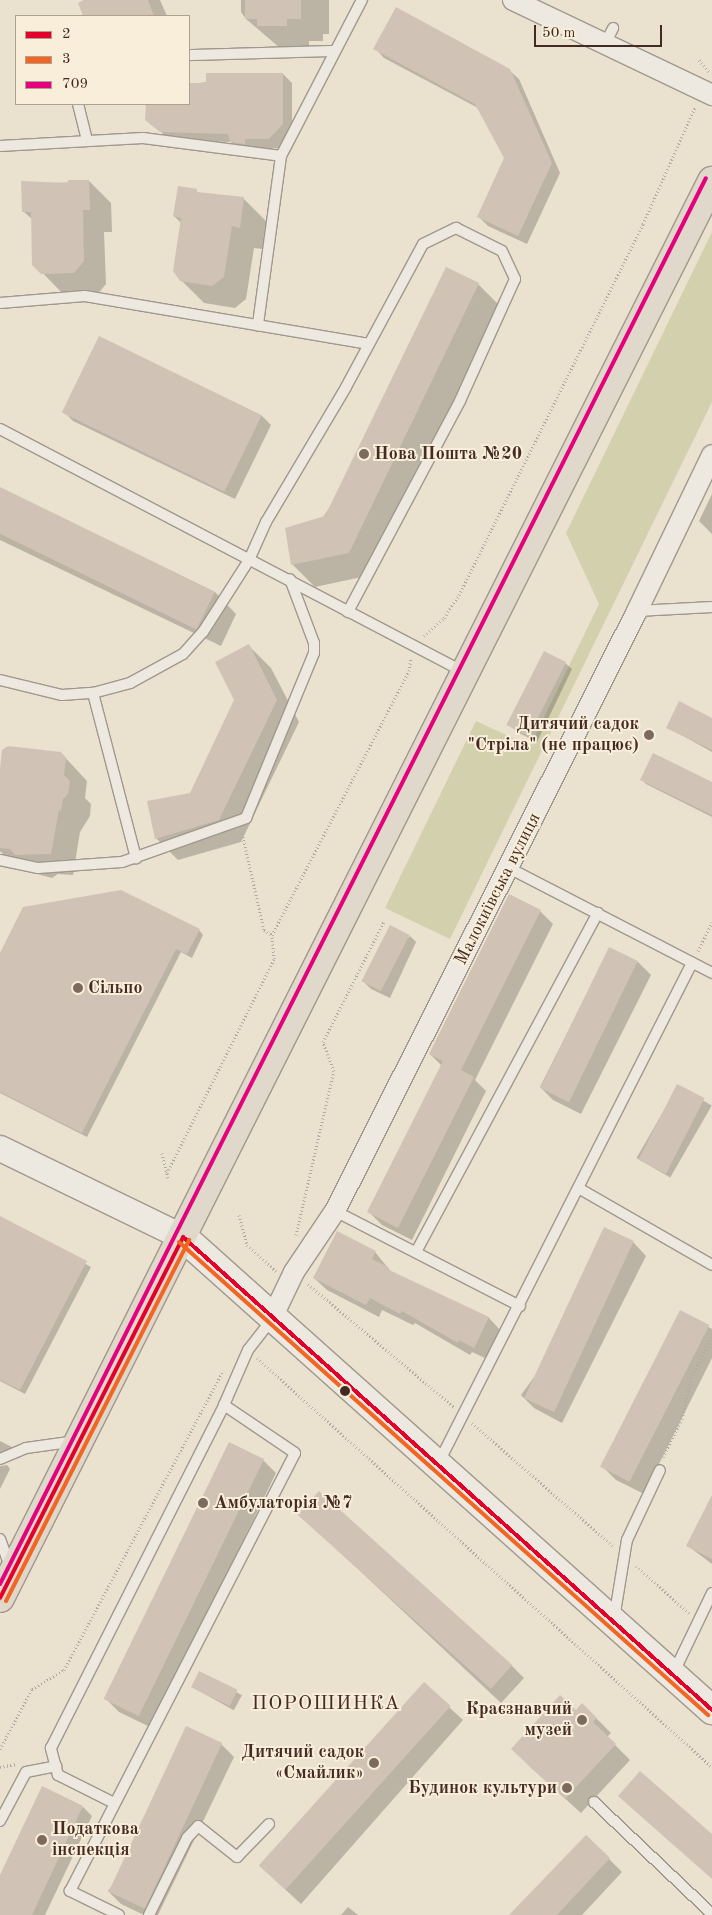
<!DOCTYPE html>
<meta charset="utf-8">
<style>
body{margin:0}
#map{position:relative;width:712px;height:1915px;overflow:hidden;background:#eae1cf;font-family:"Old Standard TT",serif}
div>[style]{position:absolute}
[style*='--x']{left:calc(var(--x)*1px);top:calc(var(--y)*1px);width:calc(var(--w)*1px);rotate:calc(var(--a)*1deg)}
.green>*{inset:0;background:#d3d0ad}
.shadow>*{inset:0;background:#0003;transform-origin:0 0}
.building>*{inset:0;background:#d1c2b6;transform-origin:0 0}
.path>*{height:3px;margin-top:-1.5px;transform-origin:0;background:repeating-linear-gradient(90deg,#b0aaa2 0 1px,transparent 0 3.5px)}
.roads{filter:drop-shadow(1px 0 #a0988c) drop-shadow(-1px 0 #a0988c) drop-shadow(0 1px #a0988c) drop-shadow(0 -1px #a0988c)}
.service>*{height:10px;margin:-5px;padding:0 5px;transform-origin:5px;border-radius:5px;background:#ede9e0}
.minor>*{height:20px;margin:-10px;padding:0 10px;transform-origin:10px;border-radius:10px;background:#ede9e0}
.tertiary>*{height:25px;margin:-12.5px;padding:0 12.5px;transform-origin:12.5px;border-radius:12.5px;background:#ede9e0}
.secondary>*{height:28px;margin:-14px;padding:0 14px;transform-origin:14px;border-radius:14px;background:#ede9e0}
.primary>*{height:28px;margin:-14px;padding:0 14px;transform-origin:14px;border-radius:14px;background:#e0d8ca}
.bus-1>*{height:4px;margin:-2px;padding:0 2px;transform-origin:2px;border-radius:2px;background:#e4002b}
.bus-2>*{height:4px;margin:-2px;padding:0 2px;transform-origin:2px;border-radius:2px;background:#f26522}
.bus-3>*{height:4px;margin:-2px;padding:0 2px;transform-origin:2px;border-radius:2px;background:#e5007d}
.dots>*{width:14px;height:14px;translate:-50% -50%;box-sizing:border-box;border:2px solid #f8eed9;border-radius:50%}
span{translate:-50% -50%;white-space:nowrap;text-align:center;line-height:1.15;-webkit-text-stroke:4px #f8eed9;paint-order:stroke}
.poi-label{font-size:18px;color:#432a22;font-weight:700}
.left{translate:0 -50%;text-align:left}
.right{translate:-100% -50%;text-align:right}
.street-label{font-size:18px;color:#432a22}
.quarter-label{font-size:20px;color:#432a22;letter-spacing:1px}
.legend{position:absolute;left:15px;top:15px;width:175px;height:90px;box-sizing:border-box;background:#f8eed9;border:1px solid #b0a090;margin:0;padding:6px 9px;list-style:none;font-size:15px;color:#432a22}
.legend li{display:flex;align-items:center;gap:10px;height:25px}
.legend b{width:25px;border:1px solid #b0a090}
.scale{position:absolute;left:534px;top:25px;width:128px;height:22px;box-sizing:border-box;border:2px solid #432a22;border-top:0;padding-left:6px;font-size:15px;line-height:18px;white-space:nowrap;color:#432a22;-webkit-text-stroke:4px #f8eed9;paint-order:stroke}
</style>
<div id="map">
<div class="green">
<div style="clip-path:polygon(712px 232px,712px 402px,450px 939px,385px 908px,476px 721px,530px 746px,599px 604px,566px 533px)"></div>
</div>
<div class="shadow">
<div style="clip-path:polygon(84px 0,160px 0,167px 16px,84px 16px,79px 3px)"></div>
<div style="clip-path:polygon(241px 0,329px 0,329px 34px,323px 34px,323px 41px,309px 41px,309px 48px,280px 48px,246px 19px,241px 12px)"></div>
<div style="clip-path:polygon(375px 48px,509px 70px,519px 79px,560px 173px,527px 244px,488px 226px,478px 216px,505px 158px,480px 109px,384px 58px)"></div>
<div style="clip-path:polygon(283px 74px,292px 83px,292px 133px,279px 148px,240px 151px,231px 142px,171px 141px,147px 119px,147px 104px,189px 104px,189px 84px)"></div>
<div style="clip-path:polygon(89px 181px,111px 203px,112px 232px,104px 232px,106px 284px,97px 295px,65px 296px,34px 264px,33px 220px,23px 211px,23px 182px,43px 184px)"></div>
<div style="clip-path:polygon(196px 191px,200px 194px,244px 199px,266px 221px,262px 249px,254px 248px,246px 299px,235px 308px,204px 303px,181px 280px,182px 224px,174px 216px)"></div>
<div style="clip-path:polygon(478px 284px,500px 306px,371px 575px,315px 587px,292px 564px)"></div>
<div style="clip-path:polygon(100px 338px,262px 416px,271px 425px,235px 499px,73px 421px,64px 412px)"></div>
<div style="clip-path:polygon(0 488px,215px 592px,236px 614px,221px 646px,0 540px)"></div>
<div style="clip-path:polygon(712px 494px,712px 534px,699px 521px)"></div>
<div style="clip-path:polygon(249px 646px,271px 668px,299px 722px,241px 842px,178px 860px,156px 838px,191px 794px,236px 700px)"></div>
<div style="clip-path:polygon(565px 663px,572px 669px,537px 742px,517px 732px,510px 725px)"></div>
<div style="clip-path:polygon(712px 719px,712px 752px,667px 727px)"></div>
<div style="clip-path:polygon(61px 753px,87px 781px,85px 798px,91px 804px,90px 816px,80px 832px,73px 875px,58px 874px,52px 878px,18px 869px,0 851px,0 769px)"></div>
<div style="clip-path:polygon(641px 779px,712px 784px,712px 817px,646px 784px)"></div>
<div style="clip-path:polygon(540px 911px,553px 924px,475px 1080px,486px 1091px,412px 1240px,382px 1225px,369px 1212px,442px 1066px,430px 1054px)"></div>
<div style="clip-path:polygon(199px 930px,203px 935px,192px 958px,181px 952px,87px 1137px,0 1093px,0 956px)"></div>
<div style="clip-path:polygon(410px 936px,416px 942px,390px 998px,371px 989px,364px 982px)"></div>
<div style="clip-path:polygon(610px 948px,638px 962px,651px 975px,581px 1114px,553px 1100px,540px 1087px)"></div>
<div style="left:678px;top:1086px;width:39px;height:83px;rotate:30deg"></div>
<div style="clip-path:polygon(0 1218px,91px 1267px,25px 1394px,0 1381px)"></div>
<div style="clip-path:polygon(633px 1242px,646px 1256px,562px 1423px,534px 1408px,521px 1395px)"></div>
<div style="clip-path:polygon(375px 1252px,393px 1274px,489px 1318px,501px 1331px,487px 1359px,472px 1352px,470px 1355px,415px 1323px,413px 1325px,382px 1310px,379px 1317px,327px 1290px,314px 1278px)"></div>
<div style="clip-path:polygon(680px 1312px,712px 1329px,712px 1358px,644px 1494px,616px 1480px,603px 1467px)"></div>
<div style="clip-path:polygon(0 1441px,12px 1447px,15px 1451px,0 1458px)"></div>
<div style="clip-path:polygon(263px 1460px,276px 1473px,152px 1728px,119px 1712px,106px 1699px)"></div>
<div style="clip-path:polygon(7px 1465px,10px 1469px,0 1489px,0 1466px)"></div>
<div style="clip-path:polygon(712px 1498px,712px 1564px,688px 1546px)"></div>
<div style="clip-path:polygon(312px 1526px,511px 1665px,524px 1678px,501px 1703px)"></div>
<div style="left:200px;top:1672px;width:48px;height:17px;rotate:29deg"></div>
<div style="clip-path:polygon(424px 1684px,463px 1720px,301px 1904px,275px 1880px)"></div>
<div style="clip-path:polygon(576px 1711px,596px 1718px,611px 1733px,607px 1737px,630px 1760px,581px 1813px,527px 1764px)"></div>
<div style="clip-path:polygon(221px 1744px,234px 1757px,158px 1915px,144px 1915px,121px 1904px,108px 1891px)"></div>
<div style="clip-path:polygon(83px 1807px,92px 1816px,45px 1915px,0 1915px,0 1878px)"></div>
<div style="clip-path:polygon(586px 1836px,622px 1872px,582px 1915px,511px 1915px)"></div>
<div style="clip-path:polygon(348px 1907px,358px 1915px,341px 1915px)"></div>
</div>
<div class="building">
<div style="clip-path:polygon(85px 0,148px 0,154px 16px,83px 16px,78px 3px)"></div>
<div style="clip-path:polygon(245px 0,301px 0,301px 19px,287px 19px,287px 26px,257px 26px,257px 19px,245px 19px)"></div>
<div style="clip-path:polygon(396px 7px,510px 69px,552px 163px,518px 236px,477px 217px,504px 158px,475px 104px,373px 49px)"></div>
<div style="clip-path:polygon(206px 73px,283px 73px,283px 124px,269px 139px,245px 139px,245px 144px,230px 142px,228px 134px,160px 132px,145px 120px,146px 104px,189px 104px,189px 83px,206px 83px)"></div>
<div style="clip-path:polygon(68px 180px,89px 180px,90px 210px,83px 210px,84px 261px,74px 273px,41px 274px,32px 265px,31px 212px,22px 212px,21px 181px,68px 183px)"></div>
<div style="clip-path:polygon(178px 186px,197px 189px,197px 192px,244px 197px,240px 228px,232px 226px,224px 277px,212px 286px,180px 281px,173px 271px,181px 218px,173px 216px)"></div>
<div style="clip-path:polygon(446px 267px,479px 283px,349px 553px,291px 565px,285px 528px,325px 516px)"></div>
<div style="left:99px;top:336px;width:181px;height:85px;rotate:26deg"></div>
<div style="left:0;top:487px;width:239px;height:42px;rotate:26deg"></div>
<div style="clip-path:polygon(249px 644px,277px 700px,219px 820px,155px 839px,147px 801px,190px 793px,234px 700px,215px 662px)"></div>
<div style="left:544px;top:651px;width:25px;height:83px;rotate:27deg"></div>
<div style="clip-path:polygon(679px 701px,712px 718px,712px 750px,666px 728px)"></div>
<div style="clip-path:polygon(8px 746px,61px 752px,66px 758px,64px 775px,70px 781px,68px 794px,63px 799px,61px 811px,59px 810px,51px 854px,15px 855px,10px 849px,0 848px,0 769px,2px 750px)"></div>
<div style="clip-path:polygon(653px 753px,712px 782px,712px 815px,640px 780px)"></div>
<div style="clip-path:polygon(121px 890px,200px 929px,187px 954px,176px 949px,82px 1133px,0 1092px,0 953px,23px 907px)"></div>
<div style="clip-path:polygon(509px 894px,541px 910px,461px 1070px,474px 1077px,398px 1228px,367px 1212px,443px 1061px,429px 1054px)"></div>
<div style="left:390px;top:925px;width:22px;height:63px;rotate:27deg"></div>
<div style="left:609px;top:947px;width:32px;height:157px;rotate:26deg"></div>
<div style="left:677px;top:1084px;width:31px;height:85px;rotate:27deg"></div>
<div style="clip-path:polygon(0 1216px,87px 1261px,20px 1390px,0 1380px)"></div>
<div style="left:604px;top:1227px;width:33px;height:189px;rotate:25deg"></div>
<div style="clip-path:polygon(337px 1231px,376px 1251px,372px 1259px,388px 1267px,387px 1269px,489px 1317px,474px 1348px,459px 1340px,458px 1343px,402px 1311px,400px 1314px,370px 1298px,366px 1305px,313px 1278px)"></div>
<div style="left:680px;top:1310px;width:33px;height:176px;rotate:27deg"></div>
<div style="left:229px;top:1442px;width:39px;height:286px;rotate:26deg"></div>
<div style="left:319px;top:1491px;width:260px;height:32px;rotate:42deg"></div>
<div style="clip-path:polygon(712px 1495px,712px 1559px,686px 1546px)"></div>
<div style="left:199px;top:1671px;width:43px;height:18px;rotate:26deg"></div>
<div style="left:424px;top:1682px;width:36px;height:247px;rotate:42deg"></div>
<div style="clip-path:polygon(560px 1695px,576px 1710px,582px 1703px,597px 1718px,593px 1722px,616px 1744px,565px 1799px,511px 1749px)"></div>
<div style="left:186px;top:1726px;width:40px;height:183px;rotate:25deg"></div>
<div style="clip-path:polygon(640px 1771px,712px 1834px,712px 1879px,618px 1796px)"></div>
<div style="clip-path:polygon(42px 1786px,83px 1806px,32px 1915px,0 1915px,0 1875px)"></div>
<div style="clip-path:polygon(586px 1835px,610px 1858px,557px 1915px,509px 1915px)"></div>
</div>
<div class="path">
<div style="--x:699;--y:60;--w:17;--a:50"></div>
<div style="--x:424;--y:636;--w:27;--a:-42"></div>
<div style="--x:444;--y:618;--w:27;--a:-57"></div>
<div style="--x:459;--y:595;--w:414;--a:-63.6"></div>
<div style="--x:643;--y:224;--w:128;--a:-66"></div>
<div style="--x:242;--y:833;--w:99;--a:77.2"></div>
<div style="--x:264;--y:930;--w:9;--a:32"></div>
<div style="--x:698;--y:951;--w:32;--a:-64"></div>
<div style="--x:162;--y:1153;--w:27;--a:77"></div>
<div style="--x:167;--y:1173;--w:239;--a:-63.4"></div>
<div style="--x:274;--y:959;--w:24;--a:-95"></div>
<div style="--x:272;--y:935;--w:297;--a:-62.6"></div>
<div style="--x:409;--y:671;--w:13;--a:-81"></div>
<div style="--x:239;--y:1215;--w:31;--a:75"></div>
<div style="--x:247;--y:1245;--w:39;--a:42"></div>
<div style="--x:296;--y:1235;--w:168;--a:-77"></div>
<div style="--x:334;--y:1071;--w:31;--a:-111"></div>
<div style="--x:323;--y:1042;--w:136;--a:-63.2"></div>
<div style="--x:308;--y:1284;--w:191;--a:40.1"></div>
<div style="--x:257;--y:1358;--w:612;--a:41.95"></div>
<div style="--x:472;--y:1423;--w:189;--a:41.1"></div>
<div style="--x:663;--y:1457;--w:42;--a:-63.4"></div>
<div style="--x:682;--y:1419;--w:42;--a:-77.6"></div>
<div style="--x:691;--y:1378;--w:46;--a:-62.9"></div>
<div style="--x:636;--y:1566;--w:71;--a:41.6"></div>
<div style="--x:0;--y:1749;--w:68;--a:-61.9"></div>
<div style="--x:32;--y:1689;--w:37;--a:-31"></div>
<div style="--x:64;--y:1670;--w:339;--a:-62"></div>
<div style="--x:0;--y:1767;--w:17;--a:-10"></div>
</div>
<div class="roads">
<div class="service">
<div style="--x:605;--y:44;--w:18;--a:-63"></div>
<div style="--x:189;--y:55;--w:146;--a:-1.6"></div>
<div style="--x:78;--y:104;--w:37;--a:76"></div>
<div style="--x:0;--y:146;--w:143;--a:-3.2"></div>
<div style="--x:143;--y:138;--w:139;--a:7.4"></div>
<div style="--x:281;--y:156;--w:171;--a:97.8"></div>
<div style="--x:281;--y:156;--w:176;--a:-62.6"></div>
<div style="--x:0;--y:303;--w:85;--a:-4.7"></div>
<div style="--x:85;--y:296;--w:288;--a:9.6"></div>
<div style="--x:0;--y:429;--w:524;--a:27.64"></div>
<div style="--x:637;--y:611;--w:75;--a:-3.1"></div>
<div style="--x:0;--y:680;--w:64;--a:13.6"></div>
<div style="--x:62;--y:695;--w:31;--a:-4"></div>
<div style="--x:93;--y:693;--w:38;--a:-15"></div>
<div style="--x:130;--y:683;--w:60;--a:-28.7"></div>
<div style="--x:183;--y:654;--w:30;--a:-48"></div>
<div style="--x:203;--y:632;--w:85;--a:-57.4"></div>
<div style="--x:249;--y:560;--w:42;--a:-65.9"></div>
<div style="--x:266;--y:522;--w:157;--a:-59.3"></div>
<div style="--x:346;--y:387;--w:162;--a:-61.7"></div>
<div style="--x:423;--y:244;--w:37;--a:-26"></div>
<div style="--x:456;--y:228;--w:51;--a:26.6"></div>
<div style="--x:502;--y:251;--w:31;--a:65"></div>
<div style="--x:515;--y:279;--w:134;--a:114.3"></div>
<div style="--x:460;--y:401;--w:239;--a:118"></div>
<div style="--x:93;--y:693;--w:171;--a:75.4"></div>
<div style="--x:0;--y:860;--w:39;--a:12"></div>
<div style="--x:38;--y:868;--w:84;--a:-4.1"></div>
<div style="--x:122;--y:862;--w:132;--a:-19.5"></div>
<div style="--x:246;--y:818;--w:178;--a:-67.6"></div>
<div style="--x:314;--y:653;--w:10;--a:-90"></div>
<div style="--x:314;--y:643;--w:68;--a:-110.6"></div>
<div style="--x:509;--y:868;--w:229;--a:27.3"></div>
<div style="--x:580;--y:1189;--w:152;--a:29.9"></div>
<div style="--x:335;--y:1211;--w:208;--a:27.2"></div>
<div style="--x:416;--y:1252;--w:385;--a:-61.8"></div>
<div style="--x:0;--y:1459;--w:28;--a:-23"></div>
<div style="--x:26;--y:1448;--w:51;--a:-7.8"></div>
<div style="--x:438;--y:1464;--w:562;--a:-63.12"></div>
<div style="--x:0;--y:1539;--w:29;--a:70"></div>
<div style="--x:614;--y:1619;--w:80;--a:-80.7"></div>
<div style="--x:627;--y:1540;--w:77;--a:-64.8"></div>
<div style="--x:673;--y:1674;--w:90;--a:-64.3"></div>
<div style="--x:594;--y:1802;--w:163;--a:43.5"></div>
<div style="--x:114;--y:1803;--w:63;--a:-153.4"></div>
<div style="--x:58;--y:1775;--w:28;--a:-105"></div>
<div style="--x:51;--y:1748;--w:384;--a:-63.2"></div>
<div style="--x:224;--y:1405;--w:60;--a:-66.4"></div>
<div style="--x:248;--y:1350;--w:39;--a:-52"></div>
<div style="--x:0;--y:1821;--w:55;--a:-62"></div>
<div style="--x:26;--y:1772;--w:31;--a:-11"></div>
<div style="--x:119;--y:1915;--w:55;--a:-153.9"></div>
<div style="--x:70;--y:1891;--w:492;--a:-62.8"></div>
<div style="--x:295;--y:1453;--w:86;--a:-145.9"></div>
<div style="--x:149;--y:1915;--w:86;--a:-63.7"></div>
<div style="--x:187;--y:1838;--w:16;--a:-47"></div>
<div style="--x:198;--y:1826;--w:50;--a:38.5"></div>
<div style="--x:237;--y:1857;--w:46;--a:-45.9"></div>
</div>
<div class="minor">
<div style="--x:513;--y:0;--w:221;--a:25.5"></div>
<div style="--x:272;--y:1318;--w:51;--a:-64.4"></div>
<div style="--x:294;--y:1272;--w:73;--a:-56.1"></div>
<div style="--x:335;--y:1211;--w:672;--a:-63.28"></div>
<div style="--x:637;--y:611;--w:173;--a:-64.3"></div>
</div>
<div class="tertiary">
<div style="--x:0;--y:1148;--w:203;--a:25.9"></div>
</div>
<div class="secondary">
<div style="--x:183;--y:1237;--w:710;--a:41.8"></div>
</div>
<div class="primary">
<div style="--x:0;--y:1598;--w:1586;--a:-63.32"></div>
</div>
</div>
<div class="bus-1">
<div style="--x:183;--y:1237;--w:710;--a:41.8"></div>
<div style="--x:0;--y:1598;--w:405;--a:-63.1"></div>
</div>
<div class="bus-2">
<div style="--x:179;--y:1242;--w:710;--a:41.8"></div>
<div style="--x:6;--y:1601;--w:405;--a:-63.1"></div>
</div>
<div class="bus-3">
<div style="--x:0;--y:1584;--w:1573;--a:-63.34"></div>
</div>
<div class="dots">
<div style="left:364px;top:454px;background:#7d6a5f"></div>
<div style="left:649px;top:735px;background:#7d6a5f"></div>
<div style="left:78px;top:988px;background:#7d6a5f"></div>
<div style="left:345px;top:1391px;background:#432a22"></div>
<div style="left:203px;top:1503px;background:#7d6a5f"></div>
<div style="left:582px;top:1720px;background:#7d6a5f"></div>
<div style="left:374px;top:1763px;background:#7d6a5f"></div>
<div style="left:567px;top:1788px;background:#7d6a5f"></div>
<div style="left:42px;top:1840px;background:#7d6a5f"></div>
</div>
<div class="poi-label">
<span class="left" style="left:374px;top:454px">Нова Пошта №20</span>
<span class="right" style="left:639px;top:735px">Дитячий садок<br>"Стріла" (не працює)</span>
<span class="left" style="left:88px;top:988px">Сільпо</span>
<span class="left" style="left:214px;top:1503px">Амбулаторія №7</span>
<span class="right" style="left:572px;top:1720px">Краєзнавчий<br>музей</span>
<span class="right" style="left:364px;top:1763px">Дитячий садок<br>«Смайлик»</span>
<span class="right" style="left:557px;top:1788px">Будинок культури</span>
<span class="left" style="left:52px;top:1840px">Податкова<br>інспекція</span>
</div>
<div class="street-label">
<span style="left:498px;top:889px;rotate:-63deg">Малокиївська вулиця</span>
</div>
<div class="quarter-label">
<span style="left:326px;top:1704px">ПОРОШИНКА</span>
</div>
<ul class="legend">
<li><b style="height:6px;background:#e4002b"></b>2</li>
<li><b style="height:6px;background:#f26522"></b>3</li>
<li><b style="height:6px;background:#e5007d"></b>709</li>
</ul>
<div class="scale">50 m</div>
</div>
